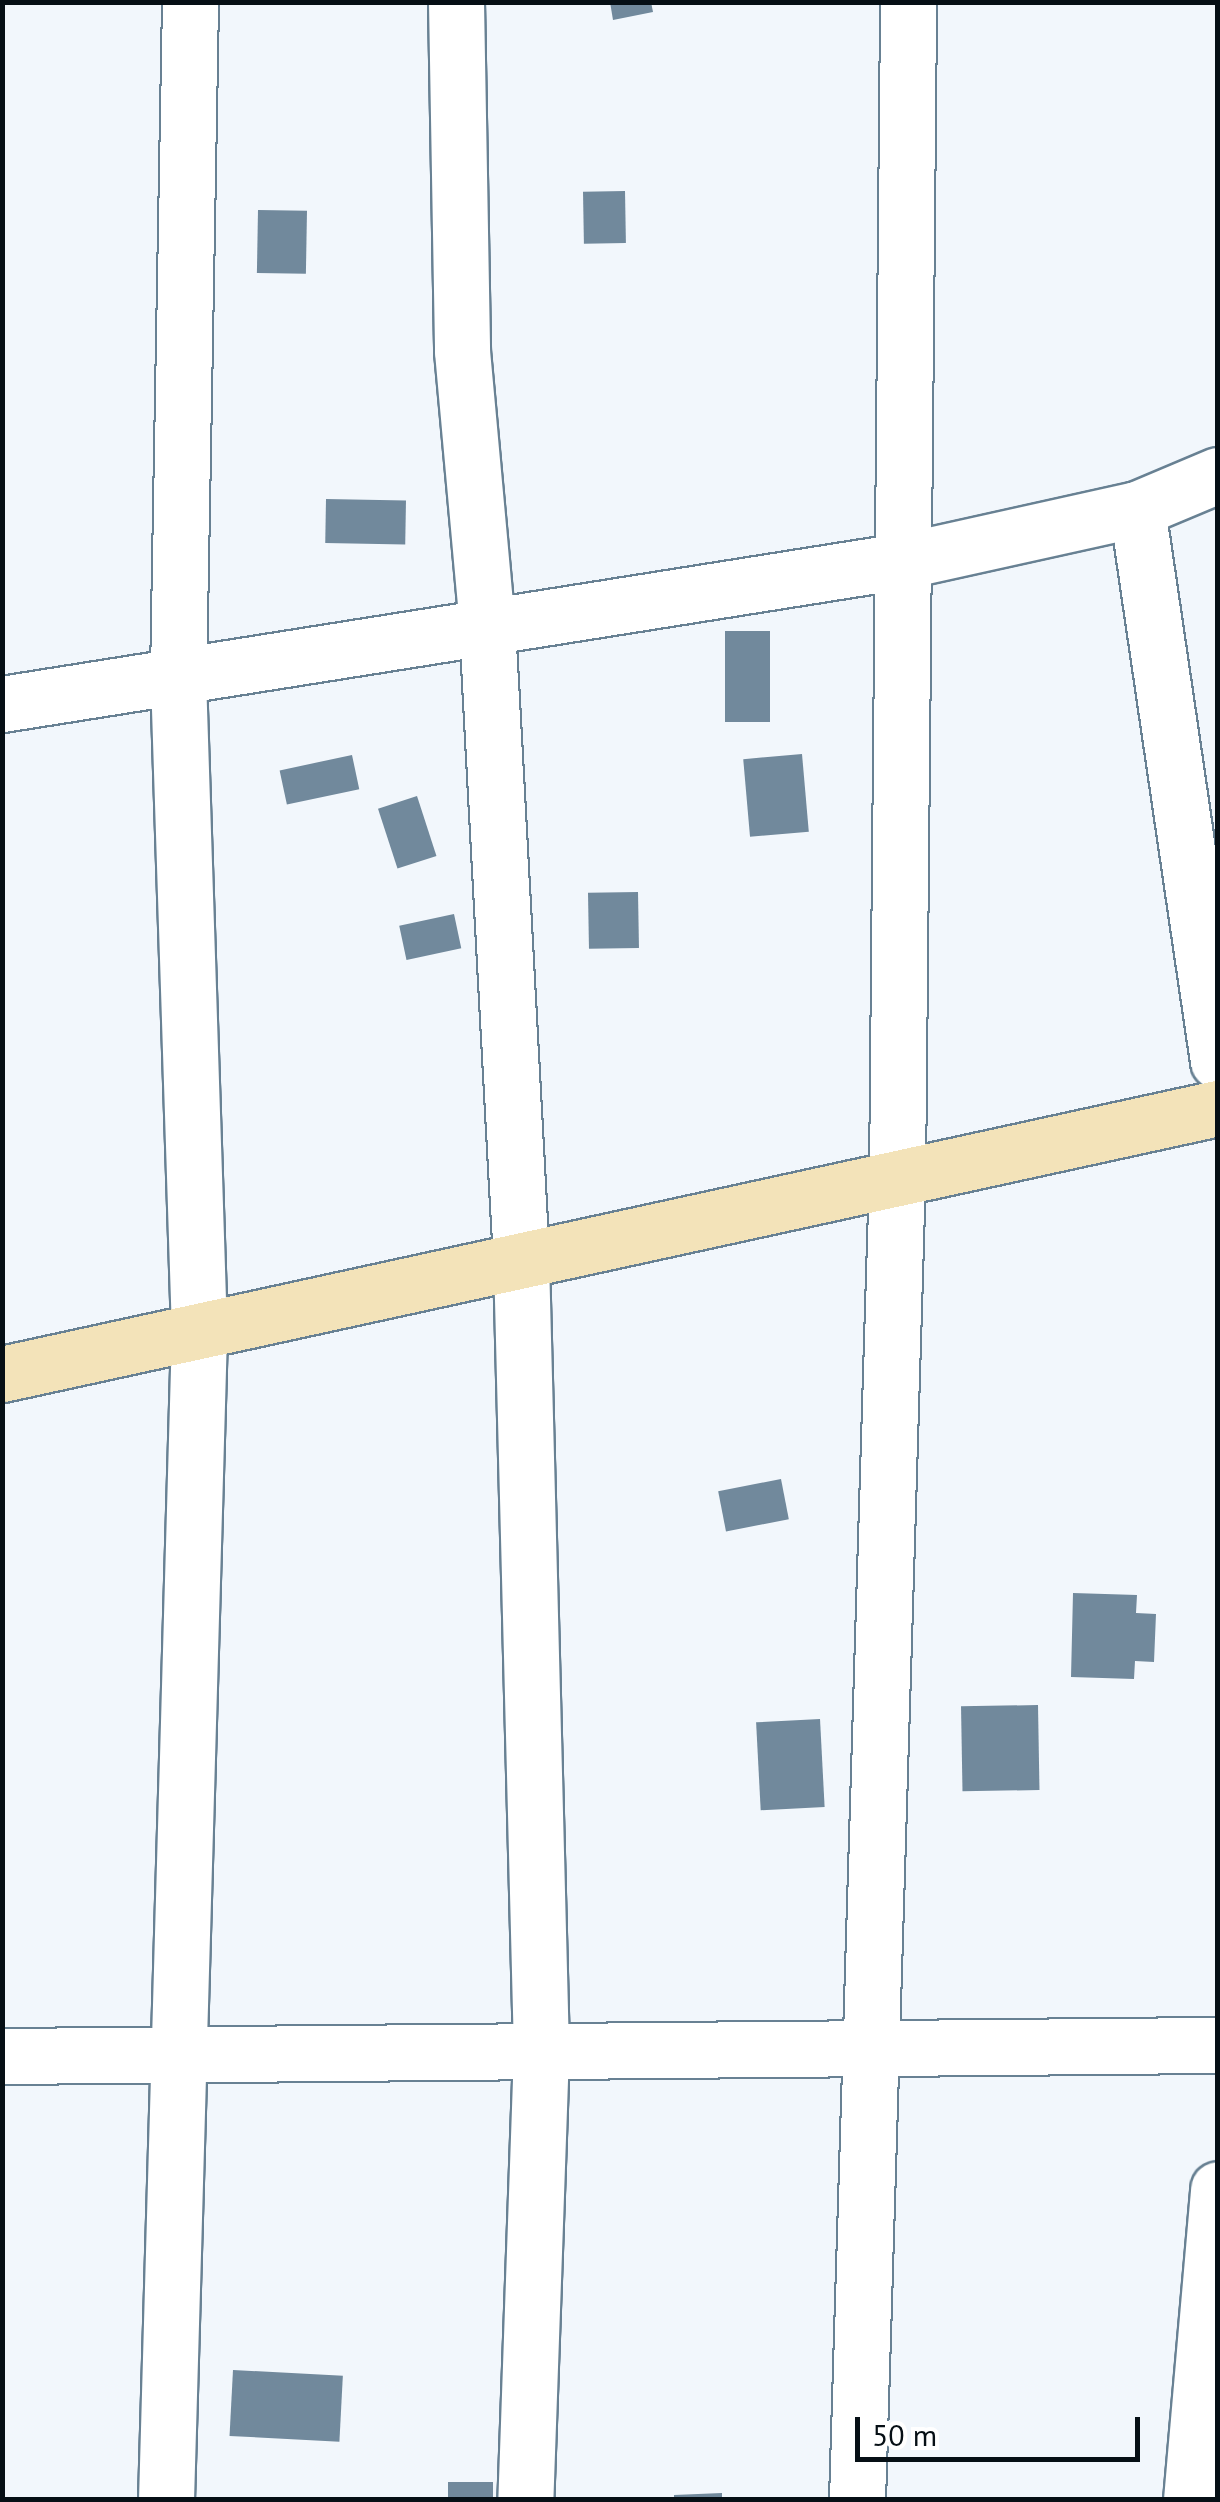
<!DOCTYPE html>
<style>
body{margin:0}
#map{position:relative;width:1220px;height:2502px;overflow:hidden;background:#f2f7fc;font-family:"PT Sans",sans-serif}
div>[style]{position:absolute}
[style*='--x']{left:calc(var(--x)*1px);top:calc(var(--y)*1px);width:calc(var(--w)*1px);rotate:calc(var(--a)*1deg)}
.building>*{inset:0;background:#71899c;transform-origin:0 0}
.roads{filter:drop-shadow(2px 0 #688193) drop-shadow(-2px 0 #688193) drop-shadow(0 2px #688193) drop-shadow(0 -2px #688193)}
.minor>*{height:55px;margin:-27.5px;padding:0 27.5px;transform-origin:27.5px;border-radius:27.5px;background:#fff}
.major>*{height:55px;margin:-27.5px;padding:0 27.5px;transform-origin:27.5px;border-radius:27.5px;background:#f3e3b9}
span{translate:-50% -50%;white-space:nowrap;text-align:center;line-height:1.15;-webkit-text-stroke:10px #fff;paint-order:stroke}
.frame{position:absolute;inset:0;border:5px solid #060f15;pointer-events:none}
.scale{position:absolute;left:855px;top:2417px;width:285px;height:45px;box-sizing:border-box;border:5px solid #060f15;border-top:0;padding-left:12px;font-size:30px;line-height:35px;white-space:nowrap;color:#060f15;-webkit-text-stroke:8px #fff;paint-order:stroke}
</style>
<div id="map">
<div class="building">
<div style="clip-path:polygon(610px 2px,651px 2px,653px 12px,613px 20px)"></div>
<div style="left:625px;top:191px;width:52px;height:42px;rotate:89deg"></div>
<div style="left:258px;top:210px;width:49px;height:63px;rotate:1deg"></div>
<div style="left:326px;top:499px;width:80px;height:44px;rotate:1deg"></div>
<div style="left:725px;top:631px;width:45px;height:91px"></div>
<div style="left:802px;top:754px;width:78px;height:59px;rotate:85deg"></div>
<div style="left:352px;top:755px;width:35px;height:74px;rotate:78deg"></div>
<div style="left:417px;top:796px;width:63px;height:41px;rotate:72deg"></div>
<div style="left:638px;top:892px;width:56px;height:50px;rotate:89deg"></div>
<div style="left:454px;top:914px;width:35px;height:56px;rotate:78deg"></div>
<div style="left:781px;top:1479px;width:41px;height:64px;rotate:79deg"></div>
<div style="clip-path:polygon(1073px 1593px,1137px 1595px,1136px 1613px,1156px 1614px,1154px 1662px,1135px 1661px,1134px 1679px,1071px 1677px)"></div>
<div style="left:1038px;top:1705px;width:85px;height:77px;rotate:89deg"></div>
<div style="left:820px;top:1719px;width:88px;height:64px;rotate:87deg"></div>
<div style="left:233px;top:2370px;width:110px;height:66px;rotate:3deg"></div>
<div style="left:448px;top:2482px;width:45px;height:18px"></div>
<div style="clip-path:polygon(722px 2493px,722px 2500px,674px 2500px,674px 2495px)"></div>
</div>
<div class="roads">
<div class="minor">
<div style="--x:456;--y:2;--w:349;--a:89"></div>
<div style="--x:462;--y:351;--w:276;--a:84.8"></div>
<div style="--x:487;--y:626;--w:635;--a:86.93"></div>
<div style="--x:521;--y:1260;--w:791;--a:88.55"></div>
<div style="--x:541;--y:2051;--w:449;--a:92"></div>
<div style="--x:1137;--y:509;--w:558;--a:81.65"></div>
<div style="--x:2;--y:704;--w:916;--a:-9.04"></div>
<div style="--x:907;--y:560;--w:236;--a:-12.5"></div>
<div style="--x:1137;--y:509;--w:88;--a:-22.8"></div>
<div style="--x:2;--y:2056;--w:1216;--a:-0.52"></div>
<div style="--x:166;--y:2500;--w:1169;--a:-88.38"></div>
<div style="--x:199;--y:1331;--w:655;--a:-91.84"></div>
<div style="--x:178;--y:676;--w:674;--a:-88.98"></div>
<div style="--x:857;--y:2500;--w:1323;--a:-88.27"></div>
<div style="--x:897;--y:1178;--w:1176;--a:-89.46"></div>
<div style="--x:1191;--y:2500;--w:312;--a:-85"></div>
</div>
<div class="major">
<div style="--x:2;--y:1374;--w:1245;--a:-12.34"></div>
</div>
</div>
<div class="frame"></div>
<div class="scale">50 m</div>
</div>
